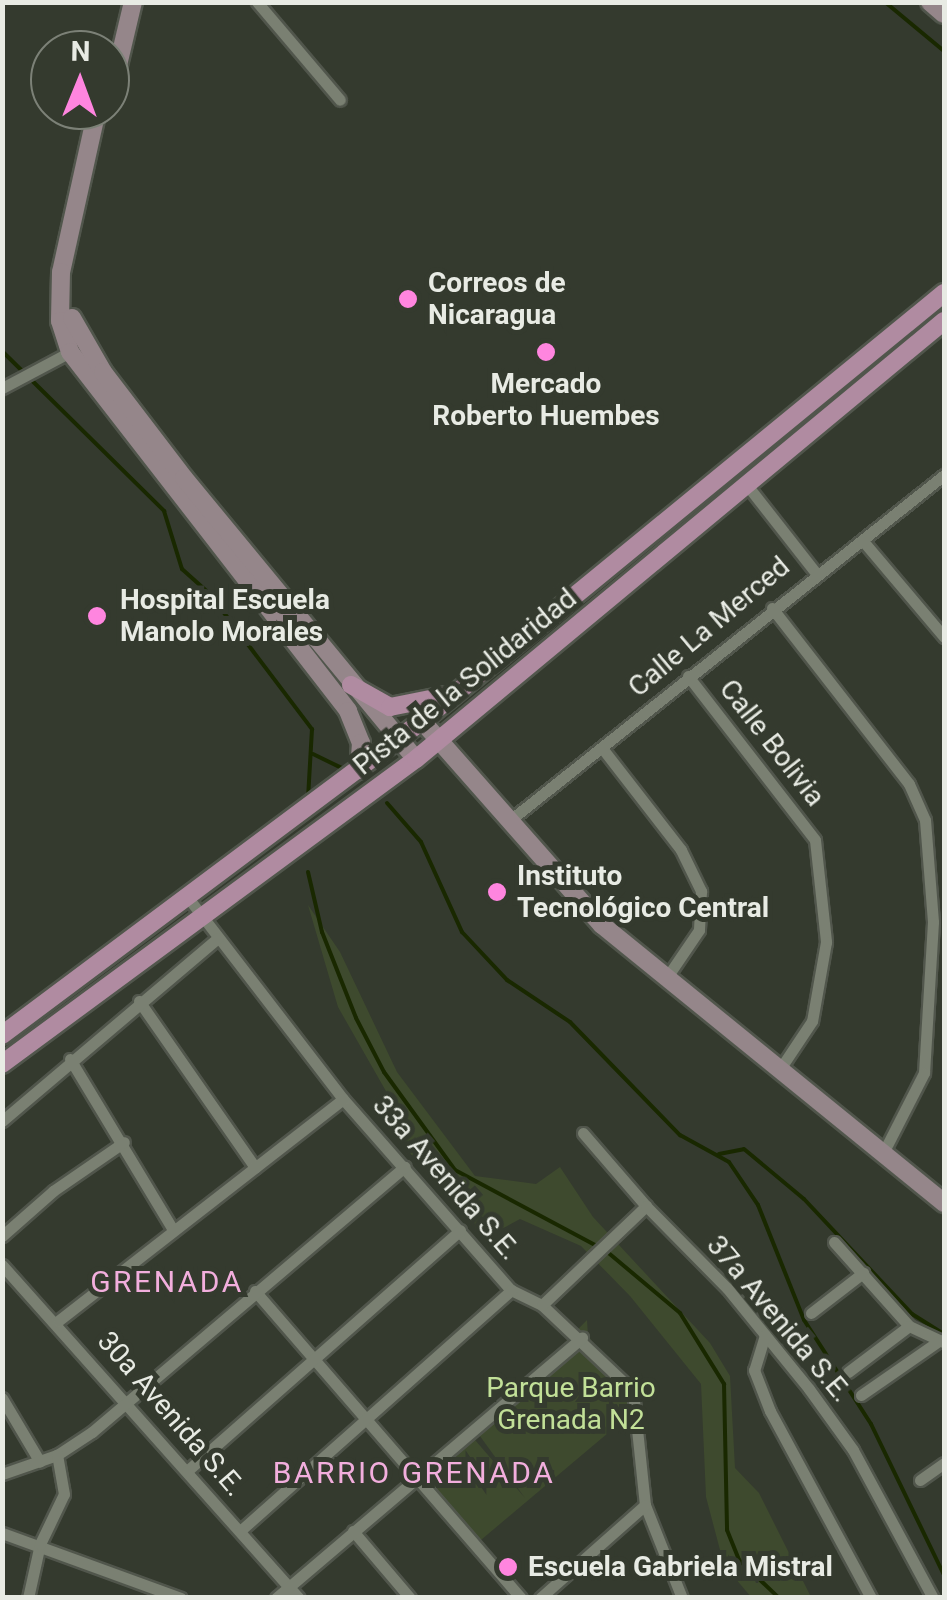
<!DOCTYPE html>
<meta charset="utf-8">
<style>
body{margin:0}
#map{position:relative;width:947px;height:1600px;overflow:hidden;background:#343a2e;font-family:Roboto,sans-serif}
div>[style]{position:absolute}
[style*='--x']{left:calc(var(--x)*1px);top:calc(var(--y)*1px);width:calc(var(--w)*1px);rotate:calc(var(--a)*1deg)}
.green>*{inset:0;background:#3e4a2e}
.stream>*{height:4px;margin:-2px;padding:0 2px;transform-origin:2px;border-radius:2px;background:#192800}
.roads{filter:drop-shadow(2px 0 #51564c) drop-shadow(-2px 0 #51564c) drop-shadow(0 2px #51564c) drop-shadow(0 -2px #51564c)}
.street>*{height:11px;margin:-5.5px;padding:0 5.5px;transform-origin:5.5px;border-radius:5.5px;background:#7a8072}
.secondary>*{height:18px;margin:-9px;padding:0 9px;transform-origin:9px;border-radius:9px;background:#95868a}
.primary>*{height:18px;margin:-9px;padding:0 9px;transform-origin:9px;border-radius:9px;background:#b08ba1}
.dots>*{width:28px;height:28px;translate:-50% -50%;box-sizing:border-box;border:5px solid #343a2e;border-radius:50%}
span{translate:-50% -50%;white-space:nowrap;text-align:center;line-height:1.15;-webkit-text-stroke:10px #343a2e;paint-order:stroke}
.poi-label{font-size:28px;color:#e8ebe4;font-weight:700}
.left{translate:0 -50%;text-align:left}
.street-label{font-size:28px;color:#e8ebe4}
.park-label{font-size:28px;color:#c2e098}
.neighbourhood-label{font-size:30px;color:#f2aedd;letter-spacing:2.5px}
.frame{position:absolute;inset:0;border:5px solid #e8ebe4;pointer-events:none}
.north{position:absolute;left:30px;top:30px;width:100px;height:100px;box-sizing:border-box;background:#343a2e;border:2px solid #7c8177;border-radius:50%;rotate:1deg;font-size:28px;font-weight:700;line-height:40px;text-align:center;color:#e8ebe4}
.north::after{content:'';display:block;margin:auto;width:35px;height:45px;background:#ff85df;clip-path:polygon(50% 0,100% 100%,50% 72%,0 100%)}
</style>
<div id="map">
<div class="green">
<div style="clip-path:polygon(308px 905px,340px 952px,397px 1072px,475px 1176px,536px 1184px,560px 1167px,593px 1217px,710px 1343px,730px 1376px,735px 1468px,759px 1493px,811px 1597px,751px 1597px,724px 1565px,706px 1497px,701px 1384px,630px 1296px,581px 1246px,520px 1219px,487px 1237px,386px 1127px,387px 1093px,338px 1007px)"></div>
<div style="clip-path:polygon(587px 1320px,588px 1335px,633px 1412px,475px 1545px,417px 1476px,469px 1433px,525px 1498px,477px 1432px)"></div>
</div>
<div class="stream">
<div style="--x:885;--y:2;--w:77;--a:39.7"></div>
<div style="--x:2;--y:351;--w:228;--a:44.6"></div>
<div style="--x:164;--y:511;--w:61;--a:72.8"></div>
<div style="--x:182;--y:569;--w:36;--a:42"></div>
<div style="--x:209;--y:593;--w:171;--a:52.9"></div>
<div style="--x:312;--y:729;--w:70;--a:93.3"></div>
<div style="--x:313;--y:754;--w:34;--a:26"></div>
<div style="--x:387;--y:803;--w:52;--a:48.9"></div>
<div style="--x:421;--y:842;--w:99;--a:65.5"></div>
<div style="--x:462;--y:932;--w:66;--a:46.8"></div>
<div style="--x:507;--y:980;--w:76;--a:33.7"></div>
<div style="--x:570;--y:1022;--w:158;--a:45.8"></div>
<div style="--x:680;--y:1135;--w:56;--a:28.9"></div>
<div style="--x:729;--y:1162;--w:52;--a:56"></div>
<div style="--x:758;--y:1205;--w:124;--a:68.2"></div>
<div style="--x:804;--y:1320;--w:124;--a:57.2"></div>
<div style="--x:871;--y:1424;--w:168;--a:64.2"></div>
<div style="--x:308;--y:872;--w:62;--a:76.9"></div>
<div style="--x:322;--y:932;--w:92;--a:68.4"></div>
<div style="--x:356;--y:1018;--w:61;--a:62.6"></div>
<div style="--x:384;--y:1072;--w:121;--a:54.1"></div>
<div style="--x:455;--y:1170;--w:161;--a:28.2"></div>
<div style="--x:719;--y:1154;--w:25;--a:-11"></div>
<div style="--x:744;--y:1149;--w:78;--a:39.8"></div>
<div style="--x:804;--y:1199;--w:158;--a:46.8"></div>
<div style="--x:912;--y:1314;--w:38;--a:32"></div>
<div style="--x:605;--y:1250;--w:98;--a:40"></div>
<div style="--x:680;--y:1313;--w:84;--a:58.2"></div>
<div style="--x:724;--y:1384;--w:146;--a:88.8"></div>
<div style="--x:727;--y:1530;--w:32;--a:68"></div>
<div style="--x:739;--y:1560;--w:55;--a:43.5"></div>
</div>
<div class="roads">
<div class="street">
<div style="--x:257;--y:2;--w:128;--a:49.7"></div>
<div style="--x:2;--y:388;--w:77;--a:-27.9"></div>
<div style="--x:750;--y:489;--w:105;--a:51.9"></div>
<div style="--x:863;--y:541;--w:126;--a:49.8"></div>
<div style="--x:772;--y:608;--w:223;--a:52.1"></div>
<div style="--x:909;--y:784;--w:39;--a:66"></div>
<div style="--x:925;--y:820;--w:102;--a:85.5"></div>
<div style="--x:933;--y:922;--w:151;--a:93.4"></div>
<div style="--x:924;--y:1073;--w:90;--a:117.1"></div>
<div style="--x:688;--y:676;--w:207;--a:52.2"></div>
<div style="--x:815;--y:840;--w:103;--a:83.8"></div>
<div style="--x:826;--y:942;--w:80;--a:100"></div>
<div style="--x:812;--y:1021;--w:58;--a:123.7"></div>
<div style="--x:602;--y:748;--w:129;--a:52.2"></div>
<div style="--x:681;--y:850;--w:46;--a:64"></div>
<div style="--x:701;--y:891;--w:39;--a:93"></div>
<div style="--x:699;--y:930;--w:57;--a:124.2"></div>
<div style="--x:509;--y:821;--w:556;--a:-38.5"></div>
<div style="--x:189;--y:899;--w:252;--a:52.4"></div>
<div style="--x:343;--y:1099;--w:254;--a:48.7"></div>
<div style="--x:511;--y:1290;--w:34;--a:26"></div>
<div style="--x:542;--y:1305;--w:125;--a:43.4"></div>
<div style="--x:633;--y:1391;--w:115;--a:84"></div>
<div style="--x:645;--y:1505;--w:100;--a:68.3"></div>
<div style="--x:139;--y:1001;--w:203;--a:55.1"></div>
<div style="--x:70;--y:1059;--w:200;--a:58.9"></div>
<div style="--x:2;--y:1121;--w:283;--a:-40.3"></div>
<div style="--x:583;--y:1133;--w:96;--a:49.2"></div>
<div style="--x:2;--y:1236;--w:68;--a:-41.4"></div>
<div style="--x:53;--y:1191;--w:86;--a:-34.6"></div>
<div style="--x:834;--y:1242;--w:113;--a:48.2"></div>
<div style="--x:909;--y:1326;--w:38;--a:25"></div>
<div style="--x:2;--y:1265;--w:446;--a:48.3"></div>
<div style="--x:255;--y:1291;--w:406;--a:49.1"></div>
<div style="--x:542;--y:1305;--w:144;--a:-43.6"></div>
<div style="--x:646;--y:1206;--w:115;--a:45.4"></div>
<div style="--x:727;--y:1288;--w:130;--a:50.9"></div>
<div style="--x:809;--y:1389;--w:75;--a:54.2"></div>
<div style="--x:853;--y:1450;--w:168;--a:61.6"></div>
<div style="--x:811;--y:1313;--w:66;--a:-37.6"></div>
<div style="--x:58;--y:1321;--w:361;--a:-37.9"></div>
<div style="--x:765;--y:1335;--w:37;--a:107"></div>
<div style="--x:754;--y:1370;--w:44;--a:68.7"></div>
<div style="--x:770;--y:1411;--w:213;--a:61.6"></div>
<div style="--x:848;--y:1372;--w:76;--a:-37"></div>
<div style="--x:861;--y:1395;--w:96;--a:-34.8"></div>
<div style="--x:2;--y:1398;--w:74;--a:59.3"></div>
<div style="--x:187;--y:1471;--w:364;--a:-41.4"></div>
<div style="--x:2;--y:1474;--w:58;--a:-19.1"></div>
<div style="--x:57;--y:1455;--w:42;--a:-33.3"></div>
<div style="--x:92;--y:1432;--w:410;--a:-40.3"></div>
<div style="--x:920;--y:1480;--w:29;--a:-35"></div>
<div style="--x:240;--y:1531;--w:363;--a:-41.6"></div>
<div style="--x:353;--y:1531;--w:88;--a:49.6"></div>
<div style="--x:2;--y:1533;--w:190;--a:20"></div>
<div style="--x:28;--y:1598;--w:55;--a:-77.5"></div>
<div style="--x:40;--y:1544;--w:55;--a:-64.4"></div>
<div style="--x:64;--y:1494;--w:40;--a:-100"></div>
<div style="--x:276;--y:1598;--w:402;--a:-40.4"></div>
<div style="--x:540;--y:1598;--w:140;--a:-41.5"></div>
</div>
<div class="secondary">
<div style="--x:930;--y:2;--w:18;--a:41"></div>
<div style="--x:110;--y:99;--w:100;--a:-76.7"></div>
<div style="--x:97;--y:110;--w:166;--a:102.5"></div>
<div style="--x:61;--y:272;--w:49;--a:91.2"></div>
<div style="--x:60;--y:321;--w:33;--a:72"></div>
<div style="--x:70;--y:352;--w:454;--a:52.2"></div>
<div style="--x:348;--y:711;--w:35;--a:68"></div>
<div style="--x:361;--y:743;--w:27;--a:94"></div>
<div style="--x:72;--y:318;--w:62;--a:60.1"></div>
<div style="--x:103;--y:372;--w:133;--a:52.6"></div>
<div style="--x:184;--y:478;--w:364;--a:50.5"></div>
<div style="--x:422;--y:721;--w:272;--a:48.6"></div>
<div style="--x:602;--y:925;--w:441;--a:39.1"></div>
</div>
<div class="primary">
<div style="--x:351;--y:685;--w:45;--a:29.4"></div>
<div style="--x:390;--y:707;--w:56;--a:-11.3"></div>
<div style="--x:2;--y:1035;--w:524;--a:-36.78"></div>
<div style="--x:422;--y:721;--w:675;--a:-39.35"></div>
<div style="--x:2;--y:1064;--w:514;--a:-36.38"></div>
<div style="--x:416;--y:759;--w:686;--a:-39.68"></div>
</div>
</div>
<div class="dots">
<div style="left:408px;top:299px;background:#ff85df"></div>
<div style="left:546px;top:352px;background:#ff85df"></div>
<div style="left:97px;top:616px;background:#ff85df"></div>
<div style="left:497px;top:892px;background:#ff85df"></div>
<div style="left:508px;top:1567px;background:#ff85df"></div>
</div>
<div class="poi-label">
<span class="left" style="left:428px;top:299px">Correos de<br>Nicaragua</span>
<span style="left:546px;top:400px">Mercado<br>Roberto Huembes</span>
<span class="left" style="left:120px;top:616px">Hospital Escuela<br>Manolo Morales</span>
<span class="left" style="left:517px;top:892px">Instituto<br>Tecnológico Central</span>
<span class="left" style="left:528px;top:1567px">Escuela Gabriela Mistral</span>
</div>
<div class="street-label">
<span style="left:709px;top:627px;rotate:-40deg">Calle La Merced</span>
<span style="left:465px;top:682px;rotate:-39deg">Pista de la Solidaridad</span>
<span style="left:772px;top:743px;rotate:52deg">Calle Bolivia</span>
<span style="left:446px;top:1178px;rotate:49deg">33a Avenida S.E.</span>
<span style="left:779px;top:1319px;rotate:50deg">37a Avenida S.E.</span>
<span style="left:171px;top:1414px;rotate:49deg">30a Avenida S.E.</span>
</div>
<div class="park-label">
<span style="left:571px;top:1404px">Parque Barrio<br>Grenada N2</span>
</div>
<div class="neighbourhood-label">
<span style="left:167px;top:1282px">GRENADA</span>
<span style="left:414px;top:1473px">BARRIO GRENADA</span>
</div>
<div class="frame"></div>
<div class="north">N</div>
</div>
